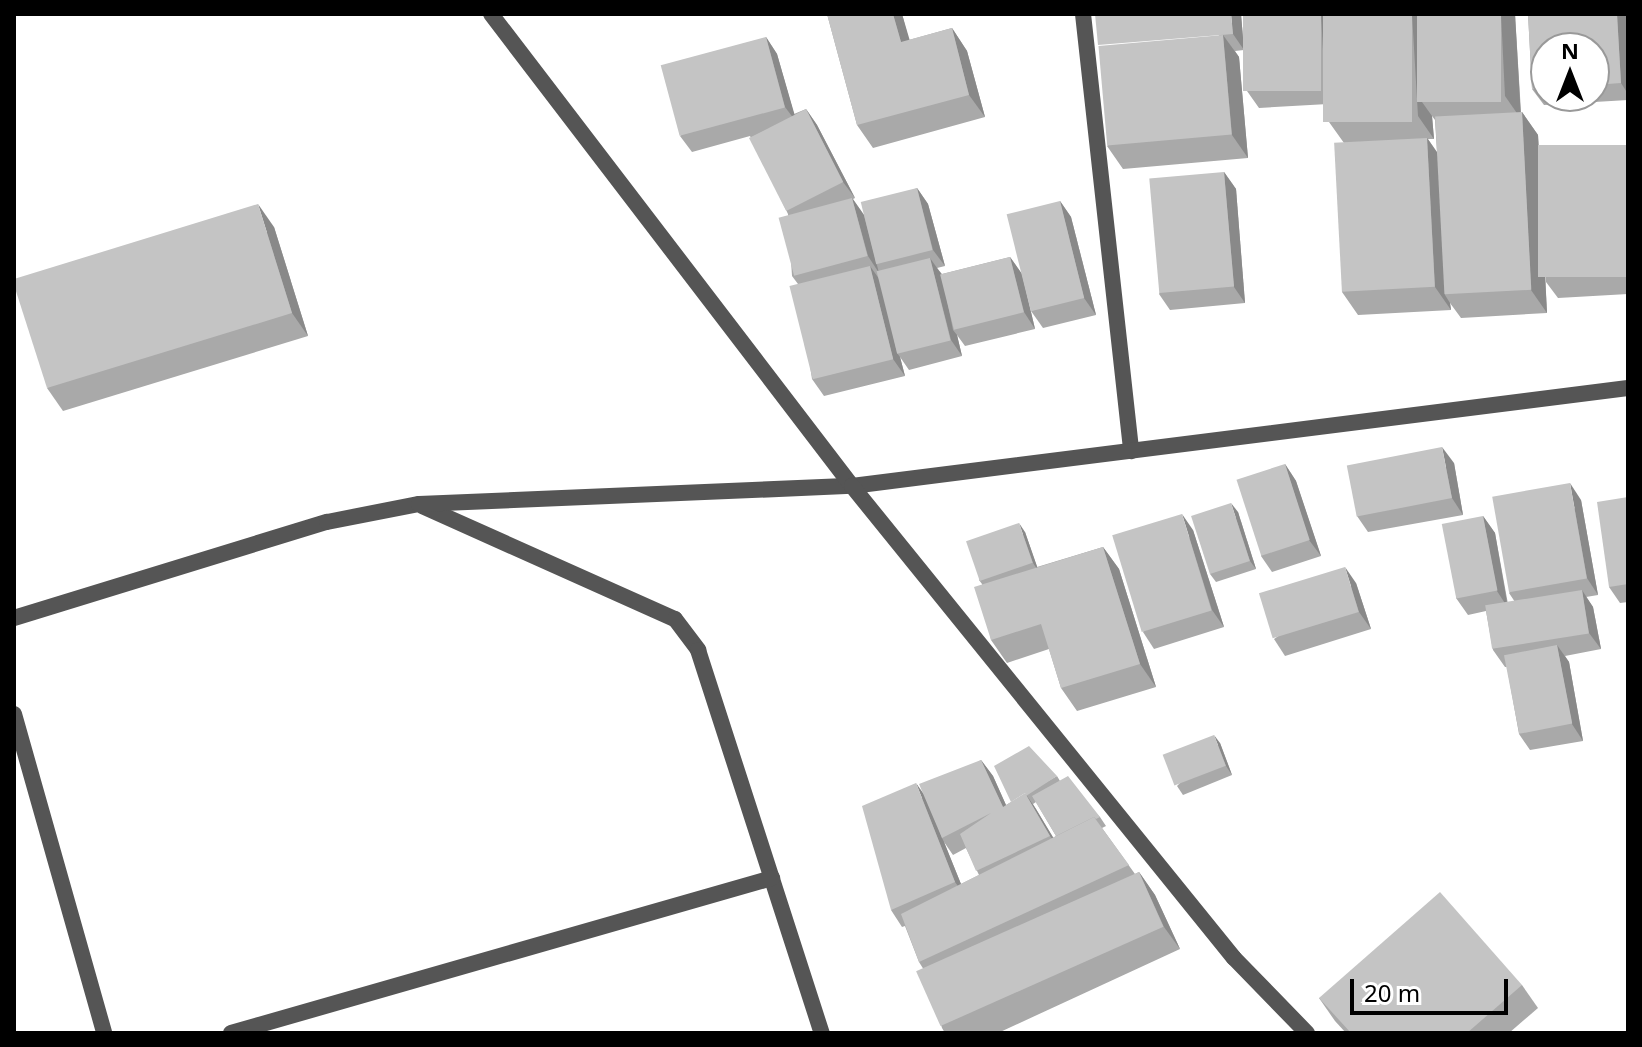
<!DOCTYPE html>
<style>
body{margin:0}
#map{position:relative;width:1642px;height:1047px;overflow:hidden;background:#fff;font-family:"Noto Sans",sans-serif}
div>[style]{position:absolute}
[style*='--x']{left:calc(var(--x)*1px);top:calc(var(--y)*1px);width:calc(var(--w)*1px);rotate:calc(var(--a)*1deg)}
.service>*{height:16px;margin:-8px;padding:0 8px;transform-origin:8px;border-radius:8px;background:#555}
.minor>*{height:16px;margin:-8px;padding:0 8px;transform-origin:8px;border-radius:8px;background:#555}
.tertiary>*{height:16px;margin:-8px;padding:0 8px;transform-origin:8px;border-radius:8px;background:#555}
.wall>*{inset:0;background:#a9a9a9}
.shaded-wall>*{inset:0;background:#898989}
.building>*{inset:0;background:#c4c4c4;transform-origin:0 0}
span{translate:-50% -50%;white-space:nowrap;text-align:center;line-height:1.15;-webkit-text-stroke:7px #fff;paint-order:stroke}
.frame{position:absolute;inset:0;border:16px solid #000;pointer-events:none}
.north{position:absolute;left:1530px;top:32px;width:80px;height:80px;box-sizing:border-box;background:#fff;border:2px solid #999;border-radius:50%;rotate:0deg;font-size:22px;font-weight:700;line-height:32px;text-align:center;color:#000}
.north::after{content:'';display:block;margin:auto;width:28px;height:36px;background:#000;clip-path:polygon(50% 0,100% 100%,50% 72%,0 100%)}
.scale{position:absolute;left:1350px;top:979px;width:158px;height:36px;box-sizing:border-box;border:4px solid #000;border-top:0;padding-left:10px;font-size:24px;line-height:28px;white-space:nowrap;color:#000;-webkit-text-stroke:6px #fff;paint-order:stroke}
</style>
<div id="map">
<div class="service">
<div style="--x:422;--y:506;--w:277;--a:24.1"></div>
<div style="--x:675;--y:619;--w:39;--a:53"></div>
<div style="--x:698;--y:650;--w:403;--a:72.1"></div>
<div style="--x:14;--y:618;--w:327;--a:-17.1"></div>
<div style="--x:327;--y:522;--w:94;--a:-11.1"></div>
<div style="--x:419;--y:504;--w:433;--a:-2.4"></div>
<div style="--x:14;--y:714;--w:331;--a:74.2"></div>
<div style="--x:231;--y:1033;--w:563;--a:-15.99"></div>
</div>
<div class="minor">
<div style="--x:491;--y:14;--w:594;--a:52.59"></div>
<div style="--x:1083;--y:14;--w:440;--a:83.7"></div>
</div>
<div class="tertiary">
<div style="--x:852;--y:486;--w:782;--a:-7.2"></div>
<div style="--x:852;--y:486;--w:607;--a:51.02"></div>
<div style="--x:1234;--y:958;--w:105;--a:45.8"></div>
</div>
<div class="wall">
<div style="clip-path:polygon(827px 14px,902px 14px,909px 40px,952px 28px,967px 51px,985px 117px,873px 148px,857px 125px)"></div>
<div style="clip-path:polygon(1241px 14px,1244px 50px,1235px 51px,1239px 57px,1248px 158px,1123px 169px,1107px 146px)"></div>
<div style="clip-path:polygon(evenodd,1243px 14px,1515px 14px,1521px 112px,1522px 112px,1538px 135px,1539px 150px,1628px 145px,1628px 294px,1558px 298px,1546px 282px,1543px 235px,1547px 313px,1461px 318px,1450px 303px,1451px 310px,1358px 315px,1342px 292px,1344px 143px,1329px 122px,1328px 104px,1259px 108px,1247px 91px,1243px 14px,1432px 116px,1435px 120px,1437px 152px,1428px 139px,1434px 139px,1432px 116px)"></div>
<div style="clip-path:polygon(evenodd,1528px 14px,1627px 14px,1628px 100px,1544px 105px,1532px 89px,1528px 14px,1546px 48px,1594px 48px,1594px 96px,1546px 96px,1546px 48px)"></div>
<div style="clip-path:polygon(766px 37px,777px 54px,794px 114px,806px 109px,817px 125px,855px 198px,853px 199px,864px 215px,917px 188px,928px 204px,945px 266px,937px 268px,942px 274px,1010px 257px,1022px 274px,1035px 329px,965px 346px,957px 335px,962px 356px,909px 370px,900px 357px,905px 376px,824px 396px,812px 379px,798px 284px,792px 276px,788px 214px,750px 136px,692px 152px,680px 136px)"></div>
<div style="clip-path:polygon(1224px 172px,1236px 189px,1245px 303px,1170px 310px,1159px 294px)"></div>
<div style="clip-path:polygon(1060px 201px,1071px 217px,1096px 315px,1043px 328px,1031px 311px)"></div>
<div style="clip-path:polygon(274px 227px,308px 336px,63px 411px,47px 388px)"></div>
<div style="clip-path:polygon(1454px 463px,1463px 515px,1368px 532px,1357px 516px)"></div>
<div style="clip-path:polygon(1285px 464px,1296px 481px,1321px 556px,1272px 572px,1261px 556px)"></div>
<div style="clip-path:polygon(1628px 497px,1628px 602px,1620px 603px,1609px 587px)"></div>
<div style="clip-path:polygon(1581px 500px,1598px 595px,1586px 597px,1593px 607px,1601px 649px,1565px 656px,1569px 662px,1583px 741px,1530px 750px,1519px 734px,1507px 667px,1505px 667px,1493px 650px,1486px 611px,1468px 615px,1456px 598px,1483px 516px,1495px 533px,1508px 604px,1515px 602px,1509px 593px)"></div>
<div style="clip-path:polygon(1238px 512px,1256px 569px,1216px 582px,1210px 574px)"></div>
<div style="clip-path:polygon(1193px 530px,1224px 627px,1154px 649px,1143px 632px)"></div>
<div style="clip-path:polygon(1025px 532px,1037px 567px,1103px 547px,1119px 569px,1156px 687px,1077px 711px,1061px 688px,1049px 649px,1007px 663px,991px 640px,982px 584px,979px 580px)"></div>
<div style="clip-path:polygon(1356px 583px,1371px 629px,1285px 656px,1274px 639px)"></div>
<div style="clip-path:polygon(1220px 743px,1232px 775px,1183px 795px,1177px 786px)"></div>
<div style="clip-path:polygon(evenodd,981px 760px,993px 776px,1006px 805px,1057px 776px,1060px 781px,1100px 817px,1106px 826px,1102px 828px,1135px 874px,1139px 872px,1155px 895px,1180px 949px,998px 1033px,945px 1033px,942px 1028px,924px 970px,919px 962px,905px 926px,902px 927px,891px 910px,923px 794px,981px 760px,1036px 802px,1056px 836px,1053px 838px,1033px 804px,1036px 802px,981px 760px,944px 842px,953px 855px,966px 848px,979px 875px,961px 884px,944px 842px)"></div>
<div style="clip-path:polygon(1522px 985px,1538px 1008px,1509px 1033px,1346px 1033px,1335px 1021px,1319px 998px)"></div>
</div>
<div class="shaded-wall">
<div style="clip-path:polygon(893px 14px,902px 14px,917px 65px,901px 42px)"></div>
<div style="clip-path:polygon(1231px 14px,1241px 14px,1244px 50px,1233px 34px)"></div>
<div style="clip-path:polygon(1321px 14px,1332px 14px,1337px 103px,1325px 87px)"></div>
<div style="clip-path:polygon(1412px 14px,1426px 14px,1422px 102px,1432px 116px,1434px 139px,1418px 116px)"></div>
<div style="clip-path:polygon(1501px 14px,1515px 14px,1521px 119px,1505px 96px)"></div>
<div style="clip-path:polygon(1617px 14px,1627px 14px,1628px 94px,1621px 83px)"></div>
<div style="clip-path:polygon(952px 28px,967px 51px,985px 117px,969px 95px)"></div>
<div style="clip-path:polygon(1223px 35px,1239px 57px,1248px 158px,1232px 135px)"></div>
<div style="clip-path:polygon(766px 37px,777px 54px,797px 123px,785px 107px)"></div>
<div style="clip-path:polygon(806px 109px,817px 125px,855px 198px,843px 182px)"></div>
<div style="clip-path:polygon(1522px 112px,1538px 135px,1547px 313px,1531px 290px)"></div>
<div style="clip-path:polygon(1427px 138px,1443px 161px,1445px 295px,1450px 303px,1451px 310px,1435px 287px)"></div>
<div style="clip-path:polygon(1224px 172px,1236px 189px,1245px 303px,1234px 287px)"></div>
<div style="clip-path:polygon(917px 188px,928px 204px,945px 266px,933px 250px)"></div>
<div style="clip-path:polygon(852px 198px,864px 215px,879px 273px,868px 256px)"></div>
<div style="clip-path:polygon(1060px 201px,1071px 217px,1096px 315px,1084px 298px)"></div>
<div style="clip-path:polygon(258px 204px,274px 227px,308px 336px,292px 313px)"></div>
<div style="clip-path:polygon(1010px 257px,1022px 274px,1035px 329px,1024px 312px)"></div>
<div style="clip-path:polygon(930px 258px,942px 275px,953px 330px,957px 335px,962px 356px,951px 340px)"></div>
<div style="clip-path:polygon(870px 266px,882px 283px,897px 353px,900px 357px,905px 376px,893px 359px)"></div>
<div style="clip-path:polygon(1442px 447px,1454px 463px,1463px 515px,1452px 498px)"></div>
<div style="clip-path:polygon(1285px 464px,1296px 481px,1321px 556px,1309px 540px)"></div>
<div style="clip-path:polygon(1570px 483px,1581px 500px,1598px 595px,1587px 578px)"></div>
<div style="clip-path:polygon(1231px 503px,1238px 512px,1256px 569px,1250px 561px)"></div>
<div style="clip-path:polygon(1182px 514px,1193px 530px,1224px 627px,1212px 610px)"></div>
<div style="clip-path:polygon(1483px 516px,1495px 533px,1508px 608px,1497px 591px)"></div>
<div style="clip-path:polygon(1019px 523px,1025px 532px,1039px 572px,1033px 563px)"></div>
<div style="clip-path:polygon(1103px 547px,1119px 569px,1156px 687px,1140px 664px)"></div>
<div style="clip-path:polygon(1345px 567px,1356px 583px,1371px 629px,1359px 612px)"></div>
<div style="clip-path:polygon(1582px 590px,1593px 607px,1601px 649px,1589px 633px)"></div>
<div style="clip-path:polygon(1557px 645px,1569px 662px,1583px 741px,1572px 724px)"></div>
<div style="clip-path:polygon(1214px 735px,1220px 743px,1232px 775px,1226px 766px)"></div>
<div style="clip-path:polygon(981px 760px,993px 776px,1014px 823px,1003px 807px)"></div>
<div style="clip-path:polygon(916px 783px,928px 800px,942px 838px,944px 842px,967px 899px,955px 882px)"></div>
<div style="clip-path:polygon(1025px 793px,1036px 809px,1062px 852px,1050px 836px)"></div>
<div style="clip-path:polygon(1139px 872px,1155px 895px,1180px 949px,1164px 927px)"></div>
</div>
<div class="building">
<div style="clip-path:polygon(827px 14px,893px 14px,901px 42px,952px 28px,969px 95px,857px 125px)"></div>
<div style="clip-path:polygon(1095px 14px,1231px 14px,1233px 34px,1098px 45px)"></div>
<div style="left:1243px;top:14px;width:78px;height:77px"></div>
<div style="left:1323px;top:14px;width:89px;height:108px"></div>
<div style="left:1417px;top:14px;width:84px;height:88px"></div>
<div style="clip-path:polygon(1528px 14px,1617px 14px,1621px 83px,1594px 85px,1594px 48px,1546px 48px,1546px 88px,1532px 89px)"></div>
<div style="left:1223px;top:35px;width:100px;height:125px;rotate:85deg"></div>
<div style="left:766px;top:37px;width:73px;height:109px;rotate:75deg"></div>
<div style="left:806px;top:109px;width:82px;height:64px;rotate:63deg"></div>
<div style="left:1522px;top:112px;width:178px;height:87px;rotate:87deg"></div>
<div style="left:1427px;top:138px;width:149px;height:93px;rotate:87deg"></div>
<div style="left:1628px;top:145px;width:132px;height:90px;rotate:90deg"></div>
<div style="left:1224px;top:172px;width:115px;height:75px;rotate:85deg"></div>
<div style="left:917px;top:188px;width:64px;height:58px;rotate:76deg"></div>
<div style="left:852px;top:198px;width:60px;height:76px;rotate:75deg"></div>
<div style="left:1060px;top:201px;width:100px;height:55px;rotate:76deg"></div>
<div style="clip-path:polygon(258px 204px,292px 313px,47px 388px,14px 285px,14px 279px)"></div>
<div style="left:1010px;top:257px;width:57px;height:72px;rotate:76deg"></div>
<div style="left:930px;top:258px;width:85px;height:55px;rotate:76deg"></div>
<div style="left:870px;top:266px;width:96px;height:83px;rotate:76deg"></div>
<div style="left:1442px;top:447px;width:52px;height:97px;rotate:79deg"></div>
<div style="left:1285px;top:464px;width:80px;height:51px;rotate:72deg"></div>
<div style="left:1570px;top:483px;width:97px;height:79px;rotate:80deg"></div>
<div style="clip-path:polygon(1628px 497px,1628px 584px,1609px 587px,1597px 502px)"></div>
<div style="left:1231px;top:503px;width:61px;height:42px;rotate:72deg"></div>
<div style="left:1182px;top:514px;width:101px;height:73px;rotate:73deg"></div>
<div style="left:1483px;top:516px;width:76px;height:42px;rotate:79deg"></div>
<div style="left:1019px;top:523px;width:42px;height:56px;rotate:71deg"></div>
<div style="clip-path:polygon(1103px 547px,1140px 664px,1061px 688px,1041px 624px,991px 640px,974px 587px)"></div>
<div style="left:1345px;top:567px;width:47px;height:90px;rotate:73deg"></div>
<div style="left:1582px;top:590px;width:44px;height:98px;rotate:81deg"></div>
<div style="left:1557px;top:645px;width:80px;height:54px;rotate:79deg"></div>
<div style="left:1214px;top:735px;width:33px;height:55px;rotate:69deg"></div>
<div style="clip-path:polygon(1029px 746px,1057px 776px,1026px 796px,1025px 793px,1011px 802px,994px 766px)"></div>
<div style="clip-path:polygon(981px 760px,1003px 807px,1025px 793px,1050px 836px,976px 871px,960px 834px,991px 813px,942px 838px,919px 784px)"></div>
<div style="clip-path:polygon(1068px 776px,1100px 817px,1096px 819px,1094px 817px,1056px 836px,1032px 796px)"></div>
<div style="clip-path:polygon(916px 783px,955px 882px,891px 910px,862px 806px)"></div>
<div style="clip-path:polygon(1094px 817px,1129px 865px,919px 962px,901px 914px)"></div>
<div style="left:1139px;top:872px;width:60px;height:244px;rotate:66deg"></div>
<div style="clip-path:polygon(1440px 892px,1522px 985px,1467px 1033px,1351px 1033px,1319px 998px)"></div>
</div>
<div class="frame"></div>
<div class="north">N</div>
<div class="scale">20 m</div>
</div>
